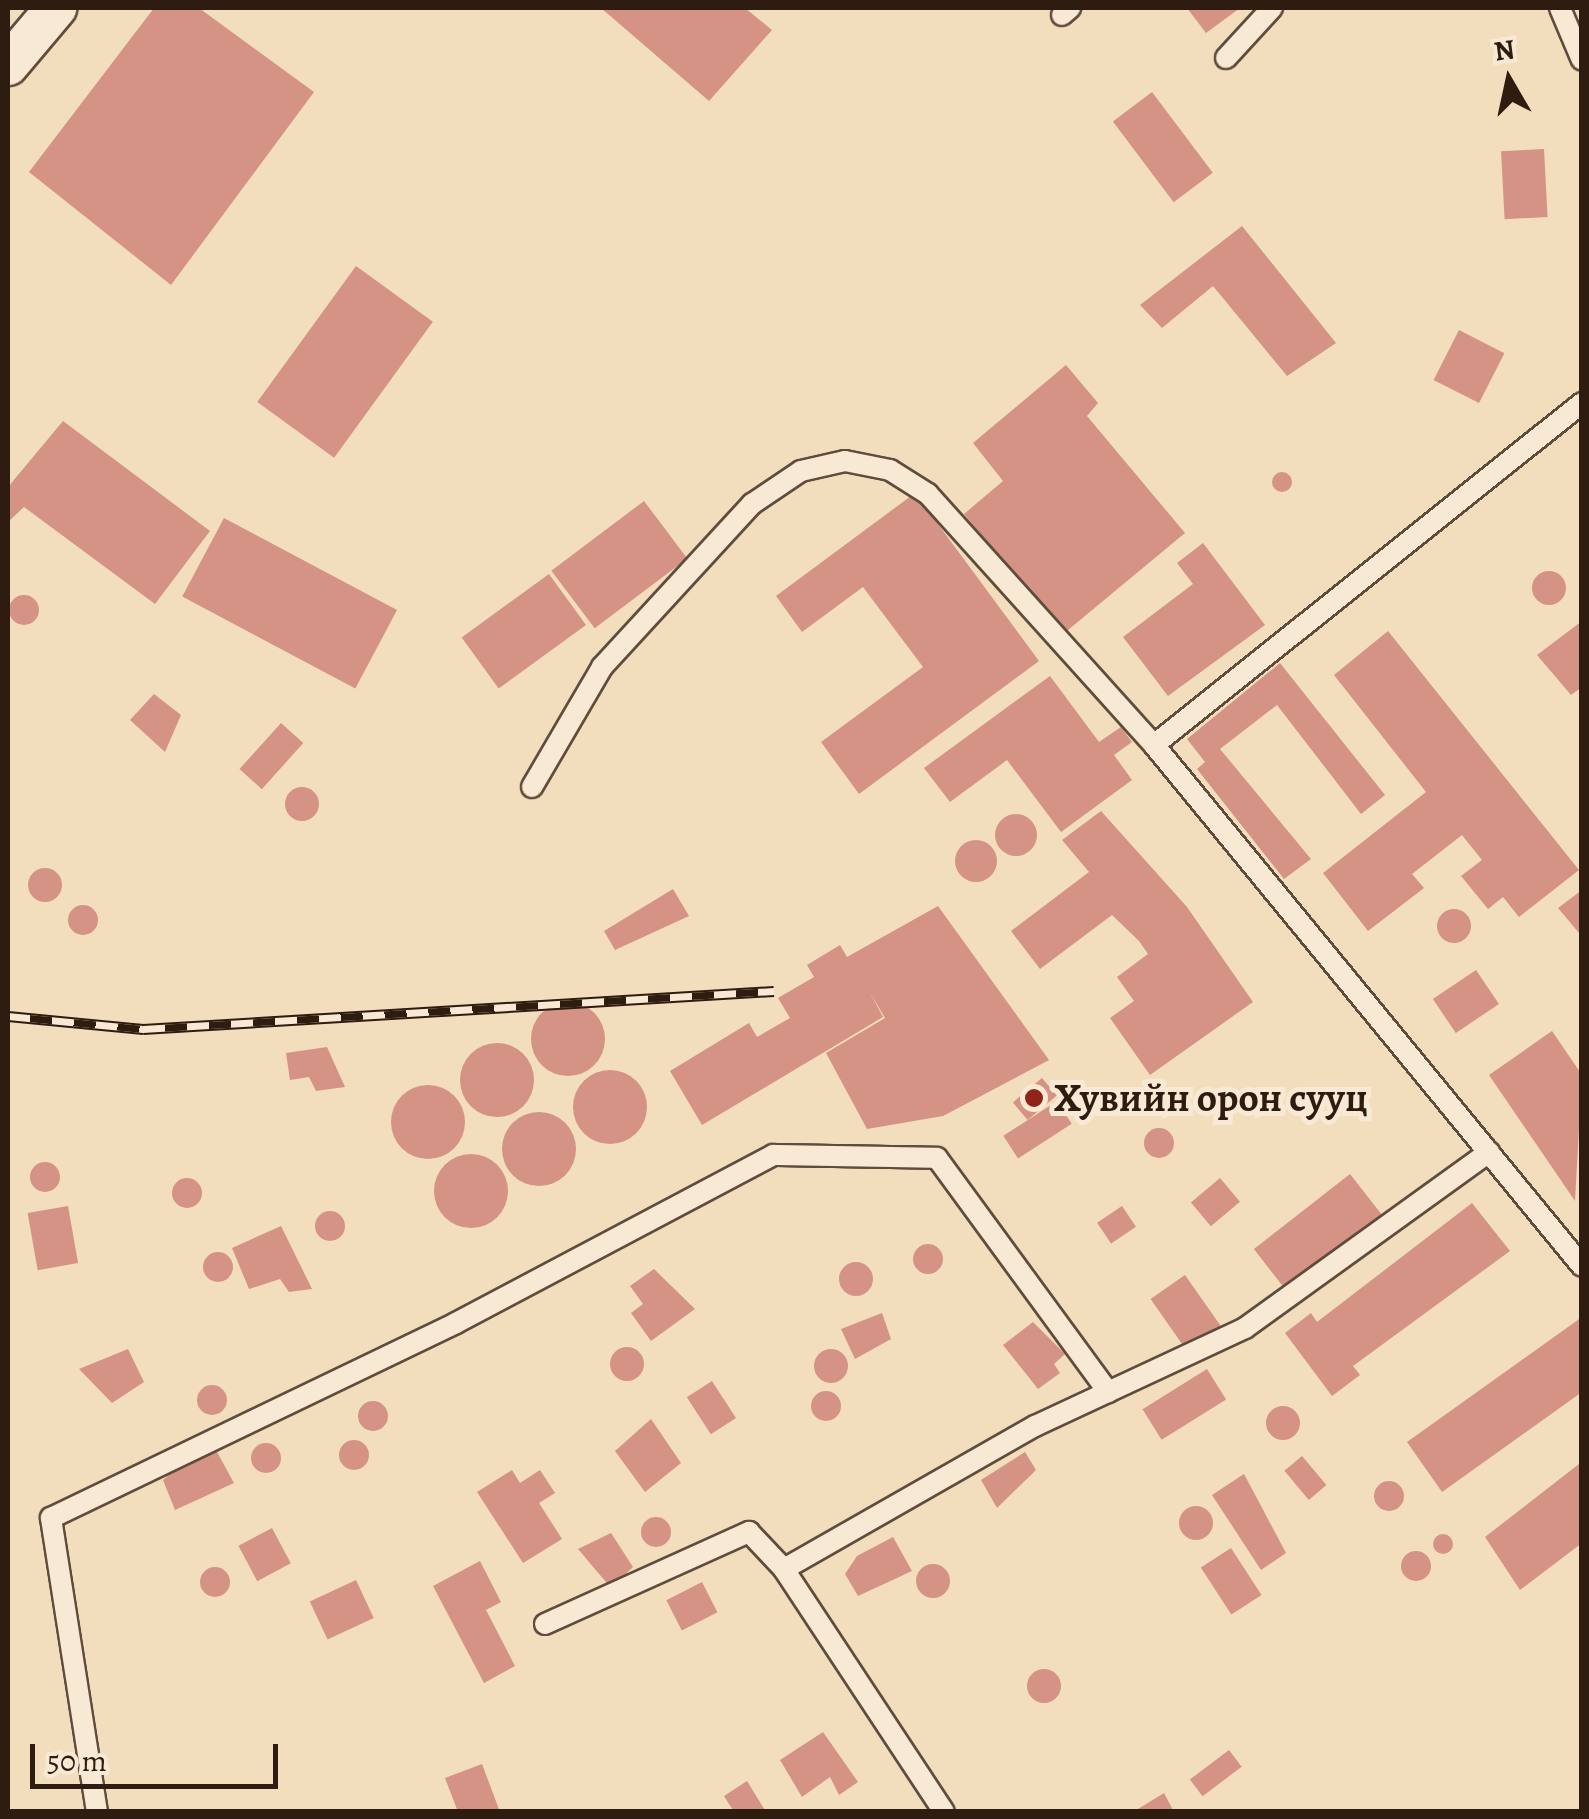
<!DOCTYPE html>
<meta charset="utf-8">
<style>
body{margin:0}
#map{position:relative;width:1589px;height:1819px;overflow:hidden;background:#f2ddbd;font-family:Alegreya,serif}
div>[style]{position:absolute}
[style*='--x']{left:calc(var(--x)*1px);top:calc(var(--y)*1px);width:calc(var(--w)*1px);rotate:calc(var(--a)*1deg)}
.building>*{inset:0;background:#d59385;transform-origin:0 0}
.round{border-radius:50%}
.roads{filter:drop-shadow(2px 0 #604c3c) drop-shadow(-2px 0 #604c3c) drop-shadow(0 2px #604c3c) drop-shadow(0 -2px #604c3c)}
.service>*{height:20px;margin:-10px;padding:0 10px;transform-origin:10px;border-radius:10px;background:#f7e9d4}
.minor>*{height:40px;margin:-20px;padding:0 20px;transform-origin:20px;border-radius:20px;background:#f7e9d4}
.rail>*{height:11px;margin-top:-5.5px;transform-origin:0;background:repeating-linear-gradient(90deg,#f7e9d4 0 22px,#2f1c11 0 44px);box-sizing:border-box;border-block:2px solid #2f1c11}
.dots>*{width:28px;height:28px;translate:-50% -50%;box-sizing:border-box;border:5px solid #f7e9d4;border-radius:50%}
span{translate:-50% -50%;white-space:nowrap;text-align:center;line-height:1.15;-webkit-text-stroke:10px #f7e9d4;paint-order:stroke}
.poi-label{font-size:40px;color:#2f1c11;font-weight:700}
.left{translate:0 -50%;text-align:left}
.frame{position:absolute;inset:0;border:10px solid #2f1c11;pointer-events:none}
.north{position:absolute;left:1459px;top:30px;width:100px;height:100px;-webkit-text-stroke:8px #f7e9d4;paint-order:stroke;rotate:351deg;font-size:28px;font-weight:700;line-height:40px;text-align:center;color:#2f1c11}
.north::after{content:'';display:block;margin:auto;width:35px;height:45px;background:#2f1c11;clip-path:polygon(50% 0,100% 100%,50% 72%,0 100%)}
.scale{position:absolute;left:30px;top:1744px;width:248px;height:45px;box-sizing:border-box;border:5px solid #2f1c11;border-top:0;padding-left:12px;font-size:30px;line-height:35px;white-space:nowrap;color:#2f1c11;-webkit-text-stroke:8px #f7e9d4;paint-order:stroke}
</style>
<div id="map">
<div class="building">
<div style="clip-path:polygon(154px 8px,199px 8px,314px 92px,171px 285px,29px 172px)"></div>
<div style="clip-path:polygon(601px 8px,745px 8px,772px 30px,709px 101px)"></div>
<div style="clip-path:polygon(1187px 8px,1240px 8px,1206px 33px)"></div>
<div style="left:1152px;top:92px;width:101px;height:49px;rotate:53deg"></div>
<div style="left:1544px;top:149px;width:68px;height:43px;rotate:87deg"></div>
<div style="clip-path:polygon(1242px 226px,1336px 343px,1287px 376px,1213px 286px,1162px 328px,1140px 305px)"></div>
<div style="left:356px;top:266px;width:95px;height:168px;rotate:36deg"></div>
<div style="left:1459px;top:330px;width:51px;height:56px;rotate:27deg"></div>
<div style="clip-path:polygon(1066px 365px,1098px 403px,1087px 416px,1185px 533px,1062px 635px,964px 514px,1003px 481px,973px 443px)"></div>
<div style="clip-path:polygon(63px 421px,210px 531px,155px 604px,24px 507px,8px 522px,8px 487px)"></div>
<div class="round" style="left:1272px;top:472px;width:20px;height:20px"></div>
<div style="clip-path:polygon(915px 493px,1039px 661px,859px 794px,821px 742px,923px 667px,863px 587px,802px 632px,776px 596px)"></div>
<div style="left:644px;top:501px;width:72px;height:116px;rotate:53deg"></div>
<div style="left:224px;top:518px;width:196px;height:89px;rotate:28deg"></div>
<div style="clip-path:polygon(1203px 543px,1265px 625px,1168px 696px,1123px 637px,1193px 584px,1177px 563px)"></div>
<div class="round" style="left:1532px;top:571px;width:34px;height:34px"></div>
<div style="left:549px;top:574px;width:63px;height:108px;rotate:54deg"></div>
<div class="round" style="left:9px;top:595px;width:30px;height:30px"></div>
<div style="clip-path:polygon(1582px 621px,1582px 687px,1571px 695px,1537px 655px)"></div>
<div style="clip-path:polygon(1388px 631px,1579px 870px,1519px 917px,1503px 897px,1488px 909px,1461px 876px,1482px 860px,1462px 835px,1412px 874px,1424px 888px,1368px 931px,1323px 873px,1426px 792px,1334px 675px)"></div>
<div style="clip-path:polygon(1280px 663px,1385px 795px,1361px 814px,1277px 705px,1220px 749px,1311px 859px,1284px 879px,1197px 769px,1205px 762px,1187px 739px)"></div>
<div style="clip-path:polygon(1050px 676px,1099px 742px,1121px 727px,1132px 742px,1114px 755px,1132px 780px,1061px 832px,1007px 760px,950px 802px,924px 768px)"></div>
<div style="clip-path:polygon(154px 694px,181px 715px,165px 752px,130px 720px)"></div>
<div style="left:281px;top:723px;width:30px;height:62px;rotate:42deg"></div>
<div class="round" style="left:285px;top:787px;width:34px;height:34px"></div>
<div style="clip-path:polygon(1101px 811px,1187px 907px,1253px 1002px,1150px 1075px,1110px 1018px,1134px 1001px,1117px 977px,1148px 954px,1139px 941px,1112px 915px,1040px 969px,1011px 931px,1089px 872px,1062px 840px)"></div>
<div class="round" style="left:995px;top:814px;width:42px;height:42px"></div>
<div class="round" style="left:955px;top:840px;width:42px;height:42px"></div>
<div class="round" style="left:28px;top:868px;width:34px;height:34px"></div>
<div style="clip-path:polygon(673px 889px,689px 916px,615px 950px,604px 931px)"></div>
<div style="clip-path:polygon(1582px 890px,1582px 931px,1579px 933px,1558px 908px)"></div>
<div class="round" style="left:68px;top:905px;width:30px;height:30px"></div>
<div style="clip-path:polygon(938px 906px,1049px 1060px,943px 1116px,867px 1129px,826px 1053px,885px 1018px,869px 991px,883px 1017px,702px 1125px,670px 1071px,749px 1023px,757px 1037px,790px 1018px,778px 998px,814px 977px,807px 965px,840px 945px,847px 957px)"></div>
<div class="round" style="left:1437px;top:909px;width:34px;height:34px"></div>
<div style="left:1476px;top:970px;width:41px;height:52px;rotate:56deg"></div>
<div class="round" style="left:531px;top:1002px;width:74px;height:74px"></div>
<div style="clip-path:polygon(1552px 1031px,1582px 1075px,1575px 1201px,1489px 1075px)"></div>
<div class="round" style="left:460px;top:1043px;width:74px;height:74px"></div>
<div style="clip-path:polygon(327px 1047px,345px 1087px,316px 1091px,309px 1077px,290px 1080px,286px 1053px)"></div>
<div class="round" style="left:573px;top:1070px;width:74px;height:74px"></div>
<div style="left:1042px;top:1078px;width:23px;height:38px;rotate:50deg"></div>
<div class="round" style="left:391px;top:1085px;width:74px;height:74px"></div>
<div style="left:1057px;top:1101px;width:27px;height:64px;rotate:57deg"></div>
<div class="round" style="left:502px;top:1112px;width:74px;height:74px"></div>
<div class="round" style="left:1144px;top:1128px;width:30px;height:30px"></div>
<div class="round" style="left:434px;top:1154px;width:74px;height:74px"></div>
<div class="round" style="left:30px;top:1162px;width:30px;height:30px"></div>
<div style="left:1350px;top:1174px;width:54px;height:122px;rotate:52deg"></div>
<div style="left:1220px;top:1178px;width:31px;height:38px;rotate:50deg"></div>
<div class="round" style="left:172px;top:1178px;width:30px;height:30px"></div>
<div style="clip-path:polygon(1472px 1203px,1510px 1251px,1353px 1366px,1360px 1375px,1332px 1396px,1285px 1333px,1311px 1313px,1317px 1322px)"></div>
<div style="left:68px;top:1206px;width:58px;height:41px;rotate:80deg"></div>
<div style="left:1122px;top:1206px;width:25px;height:30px;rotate:56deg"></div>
<div class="round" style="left:315px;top:1211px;width:30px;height:30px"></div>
<div style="clip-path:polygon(281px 1226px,312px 1289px,289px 1292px,280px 1279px,249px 1289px,232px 1248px)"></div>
<div class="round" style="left:913px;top:1244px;width:30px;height:30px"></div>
<div class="round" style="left:203px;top:1252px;width:30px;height:30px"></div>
<div class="round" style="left:839px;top:1262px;width:34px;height:34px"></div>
<div style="clip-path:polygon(654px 1269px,695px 1309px,651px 1341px,631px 1313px,643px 1304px,630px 1286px)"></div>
<div style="left:1185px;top:1275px;width:63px;height:42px;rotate:55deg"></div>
<div style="clip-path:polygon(882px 1313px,891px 1339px,855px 1359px,841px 1329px)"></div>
<div style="clip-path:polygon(1582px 1317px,1582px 1392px,1442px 1492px,1407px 1442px)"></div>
<div style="clip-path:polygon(1033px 1322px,1065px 1354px,1054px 1364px,1060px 1373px,1038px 1389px,1003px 1345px)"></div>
<div class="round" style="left:610px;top:1347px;width:34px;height:34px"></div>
<div style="clip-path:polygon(128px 1349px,144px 1382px,112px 1403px,79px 1369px)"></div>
<div class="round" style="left:814px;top:1349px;width:34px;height:34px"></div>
<div style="left:1207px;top:1369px;width:36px;height:76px;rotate:58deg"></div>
<div style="left:712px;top:1381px;width:44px;height:30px;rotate:57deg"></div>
<div class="round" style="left:197px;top:1385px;width:30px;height:30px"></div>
<div class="round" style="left:811px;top:1391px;width:30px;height:30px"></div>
<div class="round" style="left:358px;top:1401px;width:30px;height:30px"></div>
<div class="round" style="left:1266px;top:1406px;width:34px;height:34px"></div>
<div style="clip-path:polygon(651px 1419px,681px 1463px,645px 1492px,615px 1451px)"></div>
<div class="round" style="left:339px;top:1440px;width:30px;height:30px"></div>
<div style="clip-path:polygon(211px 1441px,234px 1483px,175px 1510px,163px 1480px)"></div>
<div class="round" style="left:251px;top:1443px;width:30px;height:30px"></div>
<div style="clip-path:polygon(1025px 1452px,1036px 1470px,997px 1508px,981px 1480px)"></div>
<div style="left:1302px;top:1456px;width:38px;height:23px;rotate:50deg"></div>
<div style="clip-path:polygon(1579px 1464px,1582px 1543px,1520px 1590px,1485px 1537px)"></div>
<div style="clip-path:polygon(512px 1470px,520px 1483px,540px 1470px,555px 1493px,539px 1503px,562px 1539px,523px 1563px,477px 1492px)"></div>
<div style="clip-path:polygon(1244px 1474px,1286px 1553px,1261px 1570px,1212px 1495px)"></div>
<div class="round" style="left:1374px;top:1481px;width:30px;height:30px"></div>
<div class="round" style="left:1179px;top:1506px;width:34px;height:34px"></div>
<div class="round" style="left:641px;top:1517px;width:30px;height:30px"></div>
<div style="left:272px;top:1528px;width:40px;height:38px;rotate:62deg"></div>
<div style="clip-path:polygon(611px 1533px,633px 1567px,611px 1588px,578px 1549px)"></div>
<div class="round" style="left:1433px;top:1534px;width:20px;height:20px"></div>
<div style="clip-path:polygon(893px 1537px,912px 1571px,858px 1596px,845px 1574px,857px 1556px)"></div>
<div style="left:1231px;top:1548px;width:56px;height:36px;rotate:57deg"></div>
<div class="round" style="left:1401px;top:1551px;width:30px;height:30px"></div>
<div style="clip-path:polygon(480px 1561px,501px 1602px,486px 1610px,515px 1666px,484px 1683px,433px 1586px)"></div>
<div class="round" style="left:916px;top:1564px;width:34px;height:34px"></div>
<div class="round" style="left:200px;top:1567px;width:30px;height:30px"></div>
<div style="left:356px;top:1580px;width:42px;height:51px;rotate:65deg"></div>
<div style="left:702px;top:1582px;width:34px;height:40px;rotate:63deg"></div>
<div class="round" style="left:1027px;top:1669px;width:34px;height:34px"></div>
<div style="clip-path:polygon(823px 1732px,858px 1782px,839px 1795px,830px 1777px,802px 1797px,780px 1760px)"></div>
<div style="left:1229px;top:1750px;width:21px;height:49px;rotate:53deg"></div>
<div style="clip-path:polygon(482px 1764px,500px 1812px,458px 1812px,445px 1778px)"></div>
<div style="clip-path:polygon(747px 1781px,766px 1812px,734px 1812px,724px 1796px)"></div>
<div style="clip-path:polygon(1164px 1793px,1174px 1812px,1133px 1812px)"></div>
</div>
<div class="roads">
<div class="service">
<div style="--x:1560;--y:8;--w:56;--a:67.1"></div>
<div style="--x:1062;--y:15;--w:11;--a:-41"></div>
<div style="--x:1226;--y:58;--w:68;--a:-47.4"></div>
<div style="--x:1154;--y:745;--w:548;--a:-38.63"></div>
<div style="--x:532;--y:787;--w:139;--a:-59.7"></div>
<div style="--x:602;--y:667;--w:222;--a:-47.4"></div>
<div style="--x:752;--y:504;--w:59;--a:-34"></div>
<div style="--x:801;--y:471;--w:45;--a:-12.8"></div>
<div style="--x:845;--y:461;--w:46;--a:11.3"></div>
<div style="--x:890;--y:470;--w:45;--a:32.3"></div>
<div style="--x:928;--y:494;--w:338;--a:48"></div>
<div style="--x:1154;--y:745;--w:674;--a:50.6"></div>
<div style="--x:545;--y:1624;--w:224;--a:-24.3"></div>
<div style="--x:749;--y:1532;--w:51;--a:46.6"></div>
<div style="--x:97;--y:1812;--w:298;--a:-98.9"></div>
<div style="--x:51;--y:1518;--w:449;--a:-25.7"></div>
<div style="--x:456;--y:1323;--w:359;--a:-27.9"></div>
<div style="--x:773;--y:1155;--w:164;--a:1"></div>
<div style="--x:937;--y:1158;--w:290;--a:53.8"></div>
<div style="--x:944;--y:1812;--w:291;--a:-123.4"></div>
<div style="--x:784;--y:1569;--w:289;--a:-29.7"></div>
<div style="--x:1035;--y:1426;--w:232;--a:-25"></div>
<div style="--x:1245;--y:1328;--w:301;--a:-35.8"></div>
</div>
<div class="minor">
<div style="--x:8;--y:65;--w:75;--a:-49.9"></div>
</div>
</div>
<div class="rail">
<div style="--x:8;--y:1016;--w:136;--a:5.5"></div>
<div style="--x:143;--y:1029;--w:632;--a:-3.45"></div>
</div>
<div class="dots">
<div style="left:1034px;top:1098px;background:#8f2418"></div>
</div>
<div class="poi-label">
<span class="left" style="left:1054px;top:1098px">Хувийн орон сууц</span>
</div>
<div class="frame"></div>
<div class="north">N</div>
<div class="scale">50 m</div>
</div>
